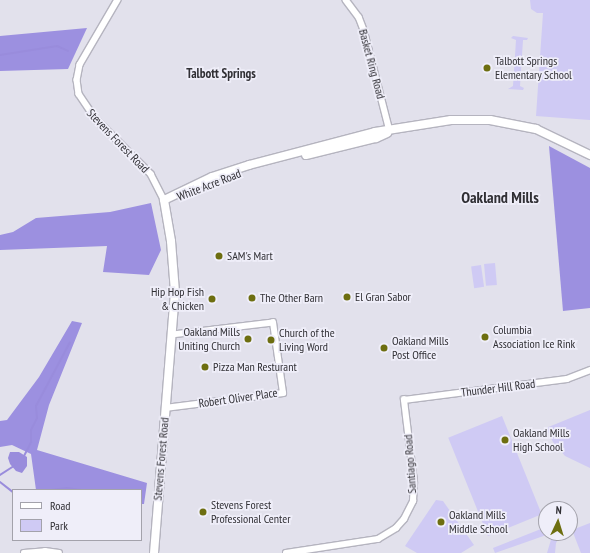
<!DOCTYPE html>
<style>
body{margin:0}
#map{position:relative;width:590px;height:553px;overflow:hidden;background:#e2e1ec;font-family:"PT Sans Narrow",sans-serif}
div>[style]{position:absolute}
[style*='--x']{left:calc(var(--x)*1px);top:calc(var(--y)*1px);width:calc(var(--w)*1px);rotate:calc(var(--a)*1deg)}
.green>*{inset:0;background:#cfcaf4;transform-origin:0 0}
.forest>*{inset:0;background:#9c90e0}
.water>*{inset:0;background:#998cdc}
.stream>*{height:2px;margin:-1px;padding:0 1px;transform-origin:1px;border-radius:1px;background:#998cdc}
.roads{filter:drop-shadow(1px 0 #b5b4bf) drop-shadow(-1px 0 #b5b4bf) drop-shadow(0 1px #b5b4bf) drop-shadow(0 -1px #b5b4bf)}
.street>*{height:5.5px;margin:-2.75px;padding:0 2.75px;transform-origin:2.75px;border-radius:2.75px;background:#fff}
.secondary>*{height:8px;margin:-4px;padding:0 4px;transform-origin:4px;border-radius:4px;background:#fff}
.dots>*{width:11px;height:11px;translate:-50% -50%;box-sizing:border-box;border:2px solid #efeef9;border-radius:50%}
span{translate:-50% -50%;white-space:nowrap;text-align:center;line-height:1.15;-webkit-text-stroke:3.5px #efeef9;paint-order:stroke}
.poi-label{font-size:12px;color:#313035}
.left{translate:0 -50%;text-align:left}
.right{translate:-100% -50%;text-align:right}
.street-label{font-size:12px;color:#313035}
.neighbourhood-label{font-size:13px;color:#313035;font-weight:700}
.district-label{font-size:16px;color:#313035;font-weight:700}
.legend{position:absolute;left:12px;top:489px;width:130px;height:52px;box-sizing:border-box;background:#efeef9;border:1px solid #a3a2ab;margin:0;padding:5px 7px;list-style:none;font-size:12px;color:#313035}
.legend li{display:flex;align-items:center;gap:8px;height:20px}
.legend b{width:20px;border:1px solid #a3a2ab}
.north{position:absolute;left:538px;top:501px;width:40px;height:40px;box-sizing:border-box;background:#efeef9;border:1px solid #a3a2ab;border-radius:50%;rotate:4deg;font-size:11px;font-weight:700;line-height:16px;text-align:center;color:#313035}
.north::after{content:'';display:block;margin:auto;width:14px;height:18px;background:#6d6e10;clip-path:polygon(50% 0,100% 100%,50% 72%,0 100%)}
</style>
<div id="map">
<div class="green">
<div style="clip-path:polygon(530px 0,590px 0,590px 120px,536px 116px,543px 13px,537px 13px,531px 9px)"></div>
<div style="clip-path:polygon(513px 36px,528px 38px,527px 40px,523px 40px,520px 86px,524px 88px,523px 90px,508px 89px,513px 86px,516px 40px,511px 38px)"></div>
<div style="left:495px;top:263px;width:22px;height:11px;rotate:85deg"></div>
<div style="left:481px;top:265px;width:22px;height:10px;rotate:82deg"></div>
<div style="clip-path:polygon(590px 410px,590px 468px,565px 456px,553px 442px,546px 428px)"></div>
<div style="left:502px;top:416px;width:106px;height:58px;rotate:68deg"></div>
<div style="clip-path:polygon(436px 500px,443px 501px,474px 545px,461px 553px,417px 553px,405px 546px)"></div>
<div style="clip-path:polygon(590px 523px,590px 553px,581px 553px,572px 530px)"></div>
<div style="clip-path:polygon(546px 527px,546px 533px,552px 533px,495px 553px,493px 548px)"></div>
<div style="clip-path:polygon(553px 533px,562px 533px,556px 543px,555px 553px,547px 553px)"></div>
</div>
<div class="forest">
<div style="clip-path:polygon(87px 28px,68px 69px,0 71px,0 36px)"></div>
<div style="clip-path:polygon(549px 146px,590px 168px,590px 308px,563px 311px)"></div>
<div style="clip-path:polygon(151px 203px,161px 250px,149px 275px,103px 272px,107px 246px,0 250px,0 235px,13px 232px,36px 218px,110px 212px)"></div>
<div style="clip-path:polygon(72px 321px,82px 323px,49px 405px,37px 450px,147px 483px,144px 504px,141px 504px,141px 490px,36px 490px,31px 454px,12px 445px,0 447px,0 421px,7px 420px,39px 377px)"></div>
</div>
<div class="water">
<div style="clip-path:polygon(10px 452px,19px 452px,27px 457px,27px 466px,22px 473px,16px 471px,10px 464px,8px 458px)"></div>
</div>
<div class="stream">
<div style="--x:0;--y:55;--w:58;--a:-9"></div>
<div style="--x:57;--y:46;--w:12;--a:24"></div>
<div style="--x:24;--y:456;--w:16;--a:-63"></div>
<div style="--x:31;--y:442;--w:12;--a:-90"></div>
<div style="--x:31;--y:430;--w:13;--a:-63"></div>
<div style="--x:37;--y:418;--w:12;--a:-95"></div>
<div style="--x:36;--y:406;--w:72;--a:-62"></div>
<div style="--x:0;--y:475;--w:17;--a:-33"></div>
<div style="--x:0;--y:482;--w:16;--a:38"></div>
<div style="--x:51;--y:490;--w:16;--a:-7"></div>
<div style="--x:67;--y:488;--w:14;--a:8"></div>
</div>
<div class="roads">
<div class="street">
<div style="--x:118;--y:0;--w:75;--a:120.3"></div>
<div style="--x:80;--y:65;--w:15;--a:101"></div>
<div style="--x:77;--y:80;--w:14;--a:82"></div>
<div style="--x:79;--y:94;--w:30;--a:56"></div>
<div style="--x:96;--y:119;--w:78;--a:45"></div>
<div style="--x:151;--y:174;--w:29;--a:63"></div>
<div style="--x:346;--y:0;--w:21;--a:53"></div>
<div style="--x:359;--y:17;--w:14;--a:69"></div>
<div style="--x:364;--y:30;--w:104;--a:75.6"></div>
<div style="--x:165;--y:408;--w:119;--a:-7.2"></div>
<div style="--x:283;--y:393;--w:71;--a:-98.1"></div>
<div style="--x:273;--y:323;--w:102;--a:173.2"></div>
<div style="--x:24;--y:553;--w:21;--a:-5"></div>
<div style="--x:45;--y:551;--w:14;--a:8"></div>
<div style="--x:286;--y:553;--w:93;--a:-8.7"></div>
<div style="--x:378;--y:539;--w:21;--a:-31"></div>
<div style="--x:396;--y:528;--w:12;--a:-48"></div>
<div style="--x:404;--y:519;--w:20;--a:-63"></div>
<div style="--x:413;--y:501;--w:19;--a:-87"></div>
<div style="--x:414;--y:482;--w:83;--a:-97"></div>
<div style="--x:404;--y:400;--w:164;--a:-7.3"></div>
<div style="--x:567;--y:379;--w:25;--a:-21"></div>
</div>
<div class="secondary">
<div style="--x:306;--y:155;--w:72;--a:-13.7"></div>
<div style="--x:376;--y:138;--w:12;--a:-24"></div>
<div style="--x:164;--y:200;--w:53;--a:-25.6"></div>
<div style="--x:212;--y:177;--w:39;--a:-18"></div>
<div style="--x:249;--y:165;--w:130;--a:-14.7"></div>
<div style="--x:375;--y:132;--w:77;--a:-9"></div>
<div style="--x:451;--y:120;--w:39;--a:0"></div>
<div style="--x:490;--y:120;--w:47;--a:11.1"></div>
<div style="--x:536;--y:129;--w:60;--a:25.7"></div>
<div style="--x:154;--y:553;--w:262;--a:-85.4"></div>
<div style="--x:175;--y:292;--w:51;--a:-94.5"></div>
<div style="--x:171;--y:241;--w:42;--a:-99.7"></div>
</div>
</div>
<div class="dots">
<div style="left:487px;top:68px;background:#6d6e10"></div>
<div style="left:219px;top:256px;background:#6d6e10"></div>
<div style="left:347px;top:297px;background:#6d6e10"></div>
<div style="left:252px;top:298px;background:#6d6e10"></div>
<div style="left:212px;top:299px;background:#6d6e10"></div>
<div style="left:485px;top:337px;background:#6d6e10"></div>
<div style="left:248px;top:339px;background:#6d6e10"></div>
<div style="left:271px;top:340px;background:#6d6e10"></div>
<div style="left:384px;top:348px;background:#6d6e10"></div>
<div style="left:205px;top:367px;background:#6d6e10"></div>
<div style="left:505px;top:440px;background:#6d6e10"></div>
<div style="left:203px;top:512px;background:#6d6e10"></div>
<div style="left:441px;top:522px;background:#6d6e10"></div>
</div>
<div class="poi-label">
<span class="left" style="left:495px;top:68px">Talbott Springs<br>Elementary School</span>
<span class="left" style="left:227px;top:256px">SAM's Mart</span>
<span class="right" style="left:204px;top:299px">Hip Hop Fish<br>&amp; Chicken</span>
<span class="left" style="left:355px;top:297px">El Gran Sabor</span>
<span class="left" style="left:260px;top:298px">The Other Barn</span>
<span class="left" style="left:493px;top:337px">Columbia<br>Association Ice Rink</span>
<span class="right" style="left:240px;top:339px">Oakland Mills<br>Uniting Church</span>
<span class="left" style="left:279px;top:340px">Church of the<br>Living Word</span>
<span class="left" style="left:392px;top:348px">Oakland Mills<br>Post Office</span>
<span class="left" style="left:213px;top:367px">Pizza Man Resturant</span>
<span class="left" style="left:513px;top:440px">Oakland Mills<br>High School</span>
<span class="left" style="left:211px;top:512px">Stevens Forest<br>Professional Center</span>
<span class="left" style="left:449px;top:522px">Oakland Mills<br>Middle School</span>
</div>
<div class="street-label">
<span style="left:372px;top:64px;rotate:75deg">Basket Ring Road</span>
<span style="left:118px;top:141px;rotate:46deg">Stevens Forest Road</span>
<span style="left:209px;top:185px;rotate:-21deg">White Acre Road</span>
<span style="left:498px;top:388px;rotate:-7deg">Thunder Hill Road</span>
<span style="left:238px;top:398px;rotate:-8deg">Robert Oliver Place</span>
<span style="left:161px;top:459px;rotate:-85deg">Stevens Forest Road</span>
<span style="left:410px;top:464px;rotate:-94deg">Santiago Road</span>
</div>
<div class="neighbourhood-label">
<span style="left:221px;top:74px">Talbott Springs</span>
</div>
<div class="district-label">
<span style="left:500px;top:197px">Oakland Mills</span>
</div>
<ul class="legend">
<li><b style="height:5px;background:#fff"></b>Road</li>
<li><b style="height:11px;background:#cfcaf4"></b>Park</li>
</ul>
<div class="north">N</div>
</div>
